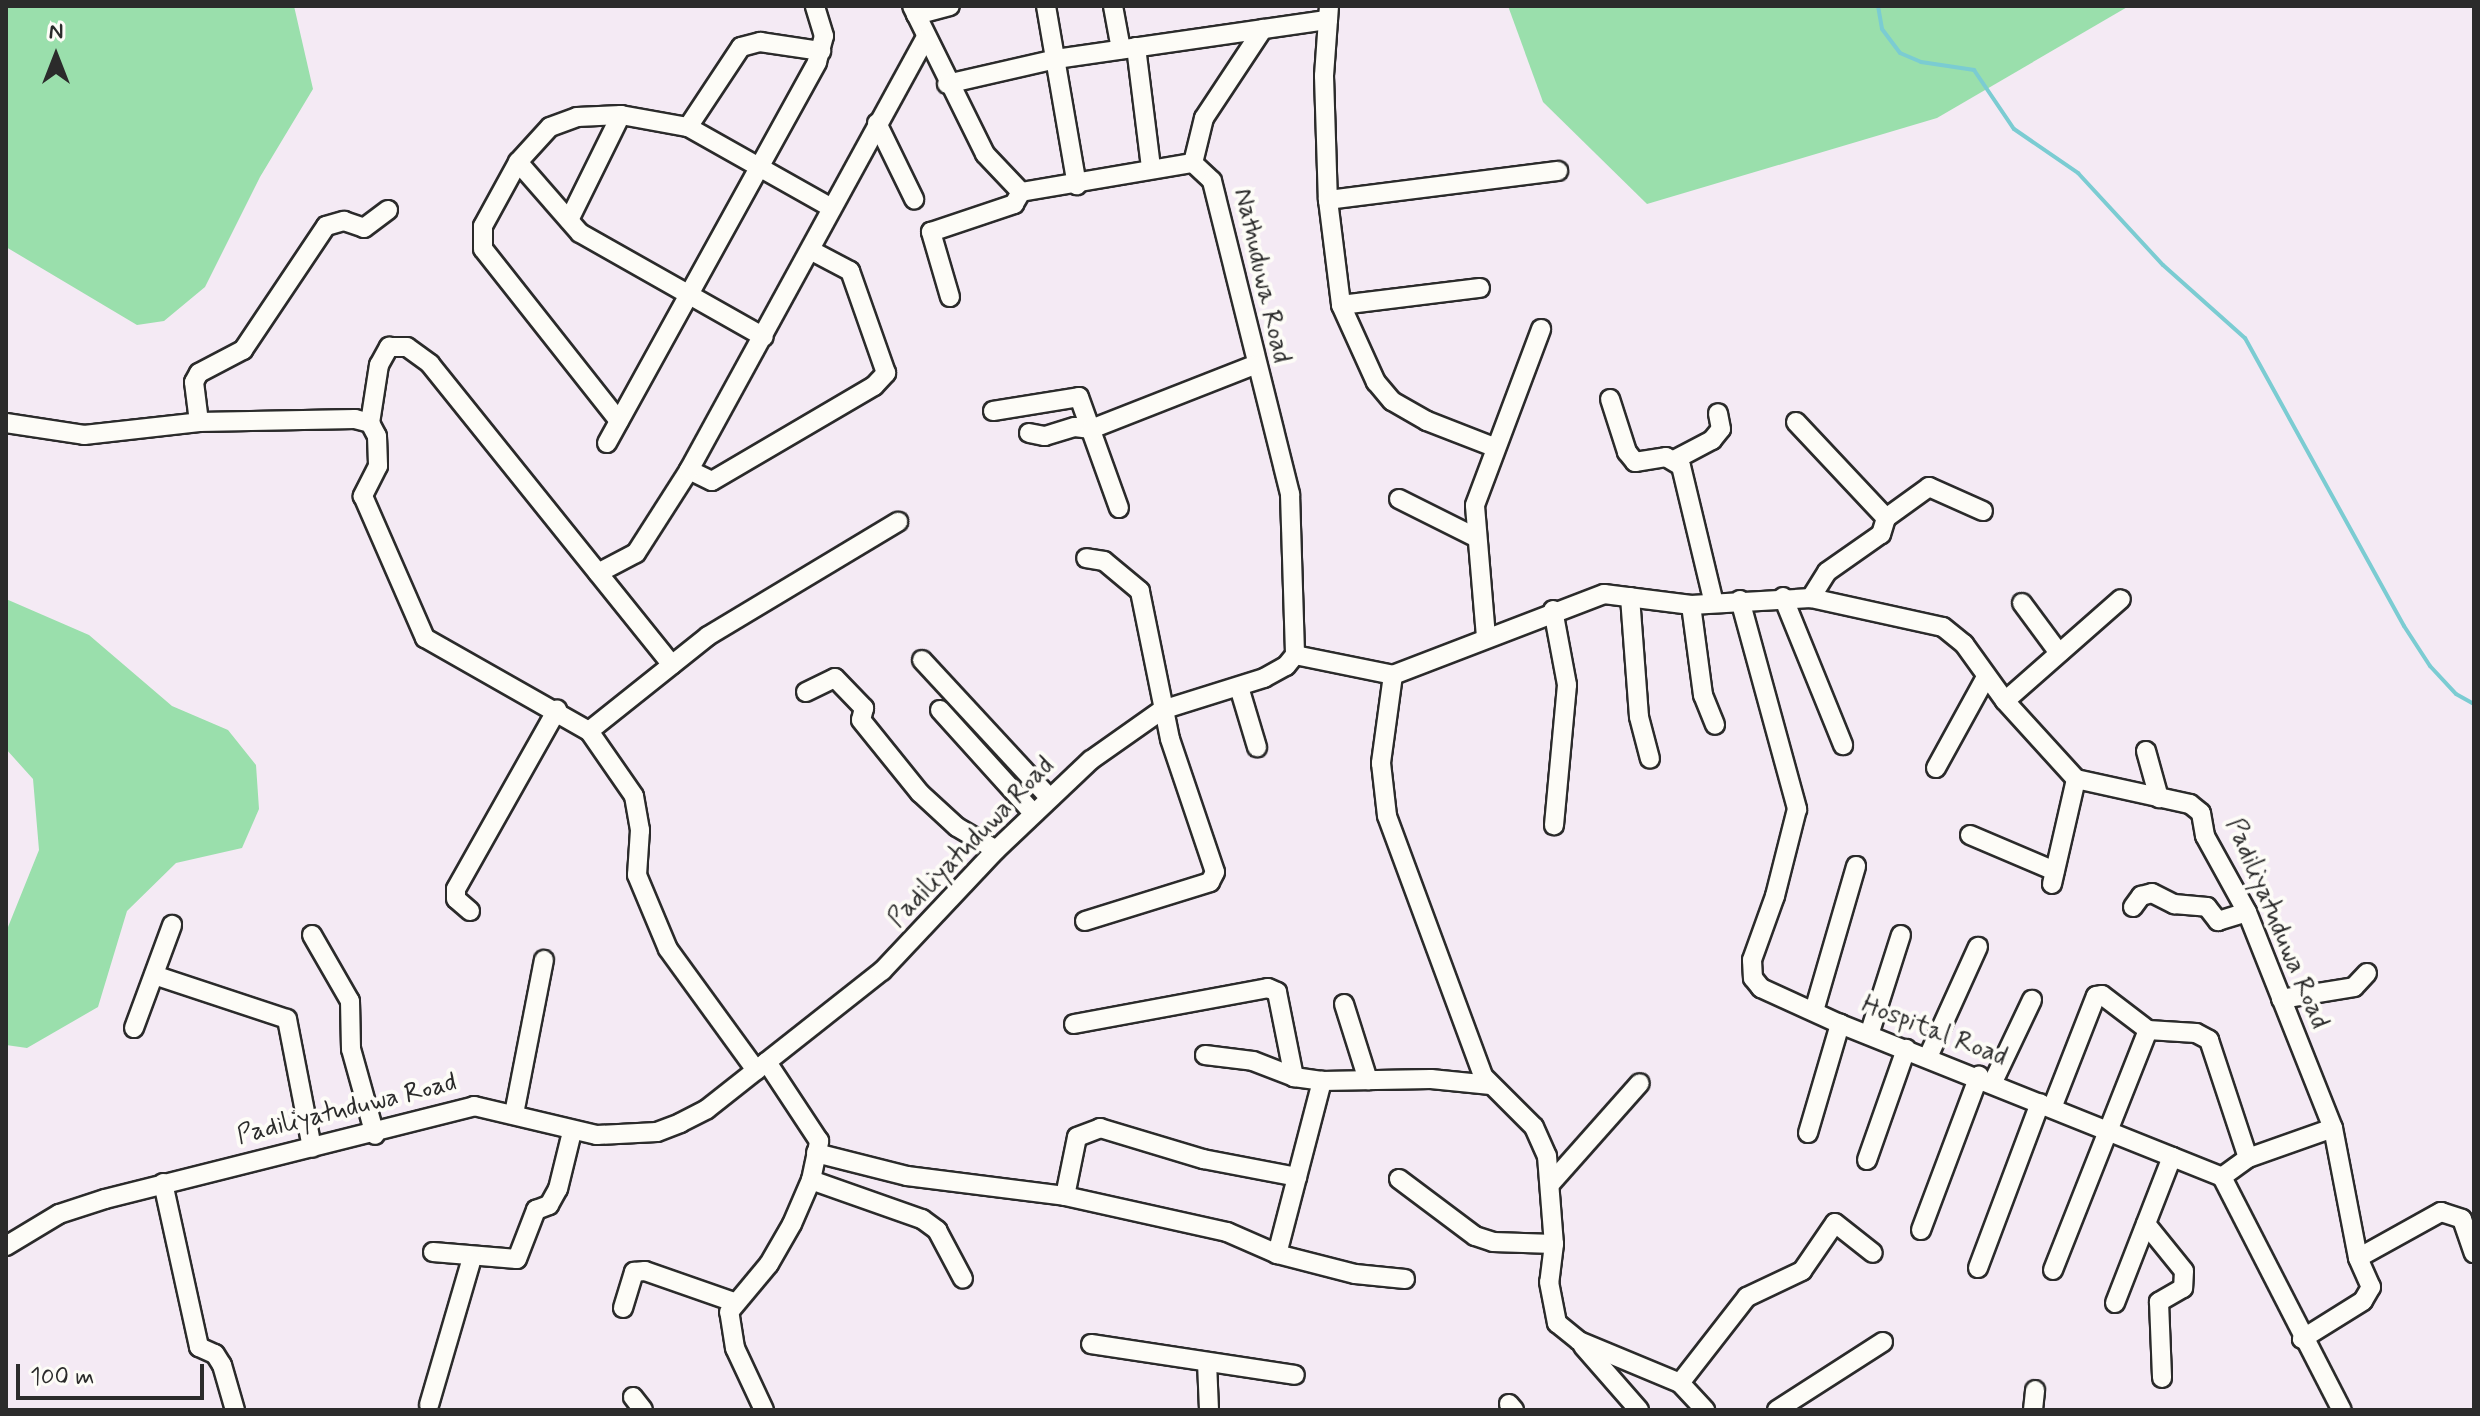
<!DOCTYPE html>
<style>
body{margin:0}
#map{position:relative;width:2480px;height:1416px;overflow:hidden;background:#f4eaf4;font-family:Mynerve,sans-serif}
div>[style]{position:absolute}
[style*='--x']{left:calc(var(--x)*1px);top:calc(var(--y)*1px);width:calc(var(--w)*1px);rotate:calc(var(--a)*1deg)}
.green>*{inset:0;background:#9adfac}
.stream>*{height:4px;margin:-2px;padding:0 2px;transform-origin:2px;border-radius:2px;background:#7bccd2}
.roads{filter:drop-shadow(2px 0 #2b2b2b) drop-shadow(-2px 0 #2b2b2b) drop-shadow(0 2px #2b2b2b) drop-shadow(0 -2px #2b2b2b)}
.minor>*{height:18px;margin:-9px;padding:0 9px;transform-origin:9px;border-radius:9px;background:#fdfcf7}
span{translate:-50% -50%;white-space:nowrap;text-align:center;line-height:1.15;-webkit-text-stroke:8px #fdfcf7;paint-order:stroke}
.street-label{font-size:26px;color:#2b2b2b}
.frame{position:absolute;inset:0;border:8px solid #2b2b2b;pointer-events:none}
.north{position:absolute;left:16px;top:16px;width:80px;height:80px;-webkit-text-stroke:6px #fdfcf7;paint-order:stroke;rotate:0deg;font-size:22px;font-weight:700;line-height:32px;text-align:center;color:#2b2b2b}
.north::after{content:'';display:block;margin:auto;width:28px;height:36px;background:#2b2b2b;clip-path:polygon(50% 0,100% 100%,50% 72%,0 100%)}
.scale{position:absolute;left:16px;top:1364px;width:188px;height:36px;box-sizing:border-box;border:4px solid #2b2b2b;border-top:0;padding-left:10px;font-size:24px;line-height:28px;white-space:nowrap;color:#2b2b2b;-webkit-text-stroke:6px #fdfcf7;paint-order:stroke}
</style>
<div id="map">
<div class="green">
<div style="clip-path:polygon(6px 6px,294px 6px,313px 89px,260px 177px,205px 287px,164px 321px,137px 325px,6px 247px)"></div>
<div style="clip-path:polygon(1508px 6px,2129px 6px,1937px 118px,1647px 204px,1543px 102px)"></div>
<div style="clip-path:polygon(6px 599px,89px 635px,172px 706px,228px 730px,256px 765px,259px 809px,242px 848px,176px 863px,127px 911px,98px 1007px,27px 1048px,6px 1045px,6px 932px,39px 850px,33px 779px,6px 749px)"></div>
</div>
<div class="stream">
<div style="--x:1878;--y:6;--w:23;--a:80"></div>
<div style="--x:1882;--y:29;--w:30;--a:53"></div>
<div style="--x:1900;--y:53;--w:23;--a:23"></div>
<div style="--x:1921;--y:62;--w:54;--a:8.6"></div>
<div style="--x:1974;--y:70;--w:71;--a:55.9"></div>
<div style="--x:2014;--y:129;--w:78;--a:34.5"></div>
<div style="--x:2078;--y:173;--w:125;--a:47.3"></div>
<div style="--x:2163;--y:265;--w:110;--a:41.7"></div>
<div style="--x:2245;--y:338;--w:329;--a:61.1"></div>
<div style="--x:2404;--y:626;--w:48;--a:57"></div>
<div style="--x:2430;--y:666;--w:38;--a:47"></div>
<div style="--x:2456;--y:694;--w:21;--a:29"></div>
</div>
<div class="roads">
<div class="minor">
<div style="--x:912;--y:6;--w:165;--a:63.7"></div>
<div style="--x:985;--y:154;--w:52;--a:46.5"></div>
<div style="--x:1021;--y:192;--w:174;--a:-9.6"></div>
<div style="--x:1193;--y:163;--w:26;--a:43"></div>
<div style="--x:1212;--y:181;--w:323;--a:76"></div>
<div style="--x:1290;--y:494;--w:161;--a:88.2"></div>
<div style="--x:1046;--y:6;--w:182;--a:80.2"></div>
<div style="--x:1113;--y:6;--w:44;--a:79.5"></div>
<div style="--x:1329;--y:6;--w:70;--a:94.1"></div>
<div style="--x:1324;--y:76;--w:124;--a:88.2"></div>
<div style="--x:1328;--y:200;--w:106;--a:82.9"></div>
<div style="--x:1341;--y:305;--w:85;--a:65.6"></div>
<div style="--x:1376;--y:382;--w:25;--a:50"></div>
<div style="--x:1392;--y:401;--w:40;--a:29.7"></div>
<div style="--x:1427;--y:421;--w:72;--a:21.2"></div>
<div style="--x:916;--y:15;--w:35;--a:-15"></div>
<div style="--x:1136;--y:47;--w:122;--a:82.9"></div>
<div style="--x:947;--y:84;--w:112;--a:-12.9"></div>
<div style="--x:1056;--y:59;--w:275;--a:-8.2"></div>
<div style="--x:877;--y:123;--w:85;--a:64"></div>
<div style="--x:688;--y:127;--w:96;--a:-56.5"></div>
<div style="--x:741;--y:47;--w:20;--a:-15"></div>
<div style="--x:760;--y:42;--w:62;--a:8.4"></div>
<div style="--x:518;--y:162;--w:94;--a:48.9"></div>
<div style="--x:580;--y:233;--w:211;--a:29.5"></div>
<div style="--x:1193;--y:163;--w:46;--a:-76.3"></div>
<div style="--x:1204;--y:118;--w:107;--a:-56.5"></div>
<div style="--x:1328;--y:200;--w:232;--a:-7.2"></div>
<div style="--x:569;--y:220;--w:117;--a:-63.7"></div>
<div style="--x:950;--y:297;--w:68;--a:-106.3"></div>
<div style="--x:931;--y:232;--w:88;--a:-18.6"></div>
<div style="--x:1014;--y:204;--w:14;--a:-60"></div>
<div style="--x:1341;--y:305;--w:140;--a:-7"></div>
<div style="--x:1610;--y:399;--w:56;--a:72.2"></div>
<div style="--x:1627;--y:452;--w:13;--a:51"></div>
<div style="--x:1635;--y:462;--w:31;--a:-9"></div>
<div style="--x:1666;--y:457;--w:17;--a:31"></div>
<div style="--x:1681;--y:466;--w:141;--a:76.5"></div>
<div style="--x:993;--y:411;--w:87;--a:-9.2"></div>
<div style="--x:1079;--y:397;--w:118;--a:70.2"></div>
<div style="--x:619;--y:421;--w:219;--a:-128.3"></div>
<div style="--x:483;--y:249;--w:23;--a:-90"></div>
<div style="--x:483;--y:226;--w:73;--a:-61.3"></div>
<div style="--x:518;--y:162;--w:47;--a:-47.6"></div>
<div style="--x:550;--y:127;--w:29;--a:-20"></div>
<div style="--x:577;--y:117;--w:44;--a:-2.6"></div>
<div style="--x:621;--y:115;--w:68;--a:10.2"></div>
<div style="--x:688;--y:127;--w:165;--a:29.4"></div>
<div style="--x:199;--y:422;--w:40;--a:-97.1"></div>
<div style="--x:194;--y:382;--w:10;--a:-61"></div>
<div style="--x:199;--y:373;--w:50;--a:-27.6"></div>
<div style="--x:243;--y:350;--w:149;--a:-56.2"></div>
<div style="--x:326;--y:226;--w:19;--a:-16"></div>
<div style="--x:344;--y:221;--w:21;--a:19"></div>
<div style="--x:364;--y:228;--w:30;--a:-37"></div>
<div style="--x:1796;--y:422;--w:132;--a:46.8"></div>
<div style="--x:1886;--y:518;--w:17;--a:107"></div>
<div style="--x:1881;--y:534;--w:66;--a:144.9"></div>
<div style="--x:1827;--y:572;--w:31;--a:122"></div>
<div style="--x:6;--y:423;--w:79;--a:8.7"></div>
<div style="--x:84;--y:435;--w:116;--a:-6.4"></div>
<div style="--x:199;--y:422;--w:156;--a:-1.1"></div>
<div style="--x:355;--y:419;--w:16;--a:15"></div>
<div style="--x:370;--y:423;--w:15;--a:62"></div>
<div style="--x:377;--y:436;--w:30;--a:88"></div>
<div style="--x:378;--y:466;--w:34;--a:117"></div>
<div style="--x:363;--y:496;--w:155;--a:66.4"></div>
<div style="--x:425;--y:638;--w:189;--a:29.6"></div>
<div style="--x:589;--y:731;--w:79;--a:55.3"></div>
<div style="--x:634;--y:796;--w:35;--a:80"></div>
<div style="--x:640;--y:830;--w:45;--a:93.8"></div>
<div style="--x:637;--y:875;--w:80;--a:67.3"></div>
<div style="--x:668;--y:949;--w:150;--a:54"></div>
<div style="--x:370;--y:423;--w:59;--a:-81.2"></div>
<div style="--x:379;--y:365;--w:21;--a:-61"></div>
<div style="--x:389;--y:347;--w:18;--a:0"></div>
<div style="--x:407;--y:347;--w:29;--a:36"></div>
<div style="--x:430;--y:364;--w:386;--a:51.2"></div>
<div style="--x:1029;--y:433;--w:16;--a:11"></div>
<div style="--x:1045;--y:436;--w:31;--a:-17"></div>
<div style="--x:1075;--y:427;--w:16;--a:7"></div>
<div style="--x:1091;--y:429;--w:175;--a:-21.4"></div>
<div style="--x:607;--y:443;--w:435;--a:-61.1"></div>
<div style="--x:817;--y:62;--w:27;--a:-75"></div>
<div style="--x:824;--y:36;--w:31;--a:-107"></div>
<div style="--x:1676;--y:459;--w:41;--a:-27.8"></div>
<div style="--x:1712;--y:440;--w:14;--a:-51"></div>
<div style="--x:1721;--y:429;--w:16;--a:-101"></div>
<div style="--x:689;--y:470;--w:25;--a:26"></div>
<div style="--x:712;--y:481;--w:188;--a:-30.4"></div>
<div style="--x:874;--y:386;--w:18;--a:-47"></div>
<div style="--x:886;--y:373;--w:108;--a:-109.4"></div>
<div style="--x:850;--y:271;--w:45;--a:-152.3"></div>
<div style="--x:1399;--y:499;--w:85;--a:26.6"></div>
<div style="--x:1886;--y:518;--w:53;--a:-35.8"></div>
<div style="--x:1929;--y:487;--w:59;--a:24"></div>
<div style="--x:598;--y:573;--w:43;--a:-27.8"></div>
<div style="--x:636;--y:553;--w:98;--a:-57.4"></div>
<div style="--x:689;--y:470;--w:491;--a:-61.3"></div>
<div style="--x:1630;--y:597;--w:120;--a:85.7"></div>
<div style="--x:1639;--y:717;--w:43;--a:75.3"></div>
<div style="--x:1783;--y:597;--w:160;--a:67.9"></div>
<div style="--x:1740;--y:600;--w:217;--a:74.7"></div>
<div style="--x:1797;--y:809;--w:90;--a:104.2"></div>
<div style="--x:1775;--y:896;--w:68;--a:109.8"></div>
<div style="--x:1752;--y:960;--w:18;--a:87"></div>
<div style="--x:1753;--y:978;--w:13;--a:51"></div>
<div style="--x:1761;--y:988;--w:87;--a:24.5"></div>
<div style="--x:1840;--y:1024;--w:412;--a:21.8"></div>
<div style="--x:2222;--y:1177;--w:262;--a:62.8"></div>
<div style="--x:2022;--y:603;--w:62;--a:53.5"></div>
<div style="--x:1691;--y:605;--w:91;--a:82.4"></div>
<div style="--x:1703;--y:695;--w:32;--a:68"></div>
<div style="--x:1553;--y:610;--w:76;--a:79.4"></div>
<div style="--x:1567;--y:685;--w:141;--a:95.3"></div>
<div style="--x:1486;--y:637;--w:132;--a:-94.8"></div>
<div style="--x:1475;--y:505;--w:188;--a:-69.4"></div>
<div style="--x:1295;--y:655;--w:100;--a:11.5"></div>
<div style="--x:1393;--y:675;--w:226;--a:-21"></div>
<div style="--x:1604;--y:594;--w:88;--a:7.2"></div>
<div style="--x:1691;--y:605;--w:120;--a:-3.3"></div>
<div style="--x:1811;--y:598;--w:135;--a:12.4"></div>
<div style="--x:1943;--y:627;--w:27;--a:39"></div>
<div style="--x:1964;--y:644;--w:70;--a:54.3"></div>
<div style="--x:2005;--y:701;--w:105;--a:47.7"></div>
<div style="--x:2076;--y:779;--w:117;--a:12.4"></div>
<div style="--x:2190;--y:804;--w:14;--a:39"></div>
<div style="--x:2201;--y:813;--w:23;--a:80"></div>
<div style="--x:2205;--y:836;--w:87;--a:61.1"></div>
<div style="--x:2247;--y:912;--w:232;--a:68.3"></div>
<div style="--x:2333;--y:1128;--w:132;--a:79.1"></div>
<div style="--x:2358;--y:1258;--w:32;--a:66"></div>
<div style="--x:2371;--y:1287;--w:16;--a:120"></div>
<div style="--x:2363;--y:1301;--w:72;--a:148.1"></div>
<div style="--x:922;--y:660;--w:187;--a:47.2"></div>
<div style="--x:1393;--y:675;--w:89;--a:97.8"></div>
<div style="--x:1381;--y:763;--w:53;--a:83.5"></div>
<div style="--x:1387;--y:816;--w:277;--a:69.7"></div>
<div style="--x:1483;--y:1076;--w:72;--a:45"></div>
<div style="--x:1534;--y:1127;--w:32;--a:66"></div>
<div style="--x:1547;--y:1156;--w:88;--a:85.5"></div>
<div style="--x:1554;--y:1244;--w:38;--a:97"></div>
<div style="--x:1549;--y:1282;--w:42;--a:79"></div>
<div style="--x:1557;--y:1323;--w:28;--a:39"></div>
<div style="--x:1579;--y:1341;--w:109;--a:22.6"></div>
<div style="--x:1680;--y:1383;--w:37;--a:47"></div>
<div style="--x:1239;--y:687;--w:63;--a:73.3"></div>
<div style="--x:806;--y:692;--w:32;--a:-26"></div>
<div style="--x:835;--y:678;--w:42;--a:46"></div>
<div style="--x:864;--y:708;--w:12;--a:104"></div>
<div style="--x:861;--y:720;--w:94;--a:51.1"></div>
<div style="--x:920;--y:793;--w:50;--a:42.6"></div>
<div style="--x:957;--y:827;--w:45;--a:30.5"></div>
<div style="--x:2005;--y:701;--w:154;--a:-41.3"></div>
<div style="--x:940;--y:710;--w:139;--a:47.9"></div>
<div style="--x:589;--y:731;--w:152;--a:-38.6"></div>
<div style="--x:708;--y:636;--w:222;--a:-31"></div>
<div style="--x:2146;--y:751;--w:49;--a:74.5"></div>
<div style="--x:1936;--y:768;--w:104;--a:-61.2"></div>
<div style="--x:1970;--y:835;--w:92;--a:23"></div>
<div style="--x:2052;--y:884;--w:108;--a:-77.1"></div>
<div style="--x:2133;--y:907;--w:14;--a:-54"></div>
<div style="--x:2141;--y:896;--w:11;--a:-15"></div>
<div style="--x:2152;--y:893;--w:25;--a:27"></div>
<div style="--x:2174;--y:904;--w:33;--a:5"></div>
<div style="--x:2207;--y:907;--w:18;--a:52"></div>
<div style="--x:2218;--y:921;--w:30;--a:-17"></div>
<div style="--x:470;--y:911;--w:18;--a:-139"></div>
<div style="--x:456;--y:899;--w:10;--a:-90"></div>
<div style="--x:456;--y:889;--w:206;--a:-60.6"></div>
<div style="--x:1085;--y:921;--w:131;--a:-17.3"></div>
<div style="--x:1210;--y:882;--w:11;--a:-63"></div>
<div style="--x:1215;--y:872;--w:140;--a:-108.7"></div>
<div style="--x:1170;--y:739;--w:151;--a:-101.5"></div>
<div style="--x:1140;--y:591;--w:47;--a:-140.2"></div>
<div style="--x:1104;--y:561;--w:18;--a:-171"></div>
<div style="--x:312;--y:935;--w:76;--a:60.1"></div>
<div style="--x:350;--y:1001;--w:48;--a:88.8"></div>
<div style="--x:351;--y:1049;--w:89;--a:74.4"></div>
<div style="--x:154;--y:975;--w:140;--a:18.3"></div>
<div style="--x:287;--y:1019;--w:131;--a:79"></div>
<div style="--x:2281;--y:999;--w:74;--a:-9.3"></div>
<div style="--x:2354;--y:987;--w:19;--a:-47"></div>
<div style="--x:1344;--y:1004;--w:80;--a:72.5"></div>
<div style="--x:1814;--y:1011;--w:151;--a:-73.8"></div>
<div style="--x:1074;--y:1024;--w:197;--a:-10.5"></div>
<div style="--x:1268;--y:988;--w:10;--a:24"></div>
<div style="--x:1277;--y:992;--w:87;--a:78.7"></div>
<div style="--x:1294;--y:1077;--w:28;--a:8"></div>
<div style="--x:134;--y:1028;--w:110;--a:-69.7"></div>
<div style="--x:1869;--y:1035;--w:105;--a:-72.3"></div>
<div style="--x:1205;--y:1055;--w:48;--a:7.1"></div>
<div style="--x:1253;--y:1061;--w:44;--a:21.3"></div>
<div style="--x:1928;--y:1057;--w:121;--a:-65.6"></div>
<div style="--x:1993;--y:1082;--w:91;--a:-64.6"></div>
<div style="--x:2052;--y:1108;--w:120;--a:-68.6"></div>
<div style="--x:2096;--y:996;--w:6;--a:-9"></div>
<div style="--x:2102;--y:995;--w:58;--a:37.3"></div>
<div style="--x:2148;--y:1030;--w:48;--a:3.6"></div>
<div style="--x:2196;--y:1033;--w:15;--a:28"></div>
<div style="--x:2209;--y:1040;--w:124;--a:71.7"></div>
<div style="--x:2248;--y:1158;--w:32;--a:144"></div>
<div style="--x:514;--y:1114;--w:157;--a:-79"></div>
<div style="--x:1808;--y:1133;--w:114;--a:-73.6"></div>
<div style="--x:816;--y:1153;--w:94;--a:14.2"></div>
<div style="--x:907;--y:1176;--w:159;--a:7.2"></div>
<div style="--x:1065;--y:1196;--w:166;--a:12.5"></div>
<div style="--x:1227;--y:1232;--w:55;--a:23.7"></div>
<div style="--x:2248;--y:1158;--w:90;--a:-19.4"></div>
<div style="--x:1867;--y:1160;--w:118;--a:-70.6"></div>
<div style="--x:1399;--y:1179;--w:95;--a:36.9"></div>
<div style="--x:1475;--y:1236;--w:19;--a:18"></div>
<div style="--x:1493;--y:1242;--w:61;--a:1.9"></div>
<div style="--x:811;--y:1180;--w:118;--a:19.4"></div>
<div style="--x:922;--y:1219;--w:19;--a:36"></div>
<div style="--x:937;--y:1230;--w:55;--a:62"></div>
<div style="--x:1552;--y:1182;--w:132;--a:-48.4"></div>
<div style="--x:163;--y:1183;--w:168;--a:77.6"></div>
<div style="--x:199;--y:1347;--w:17;--a:24"></div>
<div style="--x:215;--y:1354;--w:13;--a:58"></div>
<div style="--x:222;--y:1365;--w:47;--a:73.9"></div>
<div style="--x:1065;--y:1196;--w:60;--a:-78.5"></div>
<div style="--x:1077;--y:1137;--w:25;--a:-21"></div>
<div style="--x:1100;--y:1128;--w:108;--a:16.8"></div>
<div style="--x:1203;--y:1159;--w:96;--a:10.8"></div>
<div style="--x:2146;--y:1224;--w:60;--a:51"></div>
<div style="--x:2184;--y:1271;--w:17;--a:93"></div>
<div style="--x:2183;--y:1288;--w:28;--a:150"></div>
<div style="--x:2159;--y:1302;--w:76;--a:87.7"></div>
<div style="--x:1921;--y:1230;--w:165;--a:-69.4"></div>
<div style="--x:6;--y:1246;--w:62;--a:-31.1"></div>
<div style="--x:59;--y:1214;--w:48;--a:-18.1"></div>
<div style="--x:105;--y:1199;--w:381;--a:-14.1"></div>
<div style="--x:474;--y:1106;--w:126;--a:13.3"></div>
<div style="--x:597;--y:1135;--w:60;--a:-2.9"></div>
<div style="--x:657;--y:1132;--w:25;--a:-21"></div>
<div style="--x:680;--y:1123;--w:30;--a:-27"></div>
<div style="--x:707;--y:1109;--w:223;--a:-38.3"></div>
<div style="--x:882;--y:971;--w:166;--a:-46.7"></div>
<div style="--x:996;--y:850;--w:131;--a:-43.5"></div>
<div style="--x:1091;--y:760;--w:87;--a:-35.2"></div>
<div style="--x:1162;--y:710;--w:107;--a:-17.4"></div>
<div style="--x:1264;--y:678;--w:25;--a:-29"></div>
<div style="--x:1286;--y:666;--w:14;--a:-51"></div>
<div style="--x:433;--y:1252;--w:84;--a:4.8"></div>
<div style="--x:517;--y:1259;--w:53;--a:-68.8"></div>
<div style="--x:536;--y:1210;--w:14;--a:-21"></div>
<div style="--x:549;--y:1205;--w:18;--a:-61"></div>
<div style="--x:558;--y:1189;--w:59;--a:-76.2"></div>
<div style="--x:2358;--y:1258;--w:95;--a:-29"></div>
<div style="--x:2441;--y:1212;--w:22;--a:18"></div>
<div style="--x:2462;--y:1219;--w:36;--a:71"></div>
<div style="--x:1978;--y:1268;--w:176;--a:-69.4"></div>
<div style="--x:2053;--y:1270;--w:258;--a:-68.4"></div>
<div style="--x:1405;--y:1279;--w:50;--a:-174.3"></div>
<div style="--x:1355;--y:1274;--w:81;--a:-165.6"></div>
<div style="--x:1277;--y:1254;--w:179;--a:-75.4"></div>
<div style="--x:1322;--y:1081;--w:109;--a:-1.1"></div>
<div style="--x:1431;--y:1079;--w:60;--a:5.7"></div>
<div style="--x:2115;--y:1303;--w:157;--a:-68.7"></div>
<div style="--x:623;--y:1308;--w:38;--a:-73"></div>
<div style="--x:634;--y:1272;--w:11;--a:-5"></div>
<div style="--x:645;--y:1271;--w:94;--a:19.2"></div>
<div style="--x:1091;--y:1344;--w:206;--a:8.6"></div>
<div style="--x:1583;--y:1346;--w:85;--a:48.8"></div>
<div style="--x:1207;--y:1362;--w:48;--a:87.6"></div>
<div style="--x:1680;--y:1383;--w:109;--a:-52.1"></div>
<div style="--x:1747;--y:1297;--w:61;--a:-25.3"></div>
<div style="--x:1802;--y:1271;--w:58;--a:-55.5"></div>
<div style="--x:1835;--y:1223;--w:48;--a:38.3"></div>
<div style="--x:633;--y:1397;--w:16;--a:52"></div>
<div style="--x:1509;--y:1404;--w:8;--a:50"></div>
<div style="--x:429;--y:1405;--w:153;--a:-73.7"></div>
<div style="--x:764;--y:1410;--w:68;--a:-115.1"></div>
<div style="--x:735;--y:1348;--w:36;--a:-99"></div>
<div style="--x:729;--y:1312;--w:62;--a:-50.2"></div>
<div style="--x:769;--y:1264;--w:46;--a:-60.1"></div>
<div style="--x:792;--y:1224;--w:48;--a:-66.6"></div>
<div style="--x:811;--y:1180;--w:40;--a:-78"></div>
<div style="--x:819;--y:1141;--w:95;--a:-123.4"></div>
<div style="--x:1777;--y:1410;--w:126;--a:-32.7"></div>
<div style="--x:2033;--y:1410;--w:20;--a:-84"></div>
</div>
</div>
<div class="street-label">
<span style="left:1261px;top:276px;rotate:77deg">Nathuduwa Road</span>
<span style="left:972px;top:843px;rotate:-46deg">Padiliyatuduwa Road</span>
<span style="left:2276px;top:924px;rotate:67deg">Padiliyatuduwa Road</span>
<span style="left:1934px;top:1032px;rotate:21deg">Hospital Road</span>
<span style="left:347px;top:1110px;rotate:-14deg">Padiliyatuduwa Road</span>
</div>
<div class="frame"></div>
<div class="north">N</div>
<div class="scale">100 m</div>
</div>
